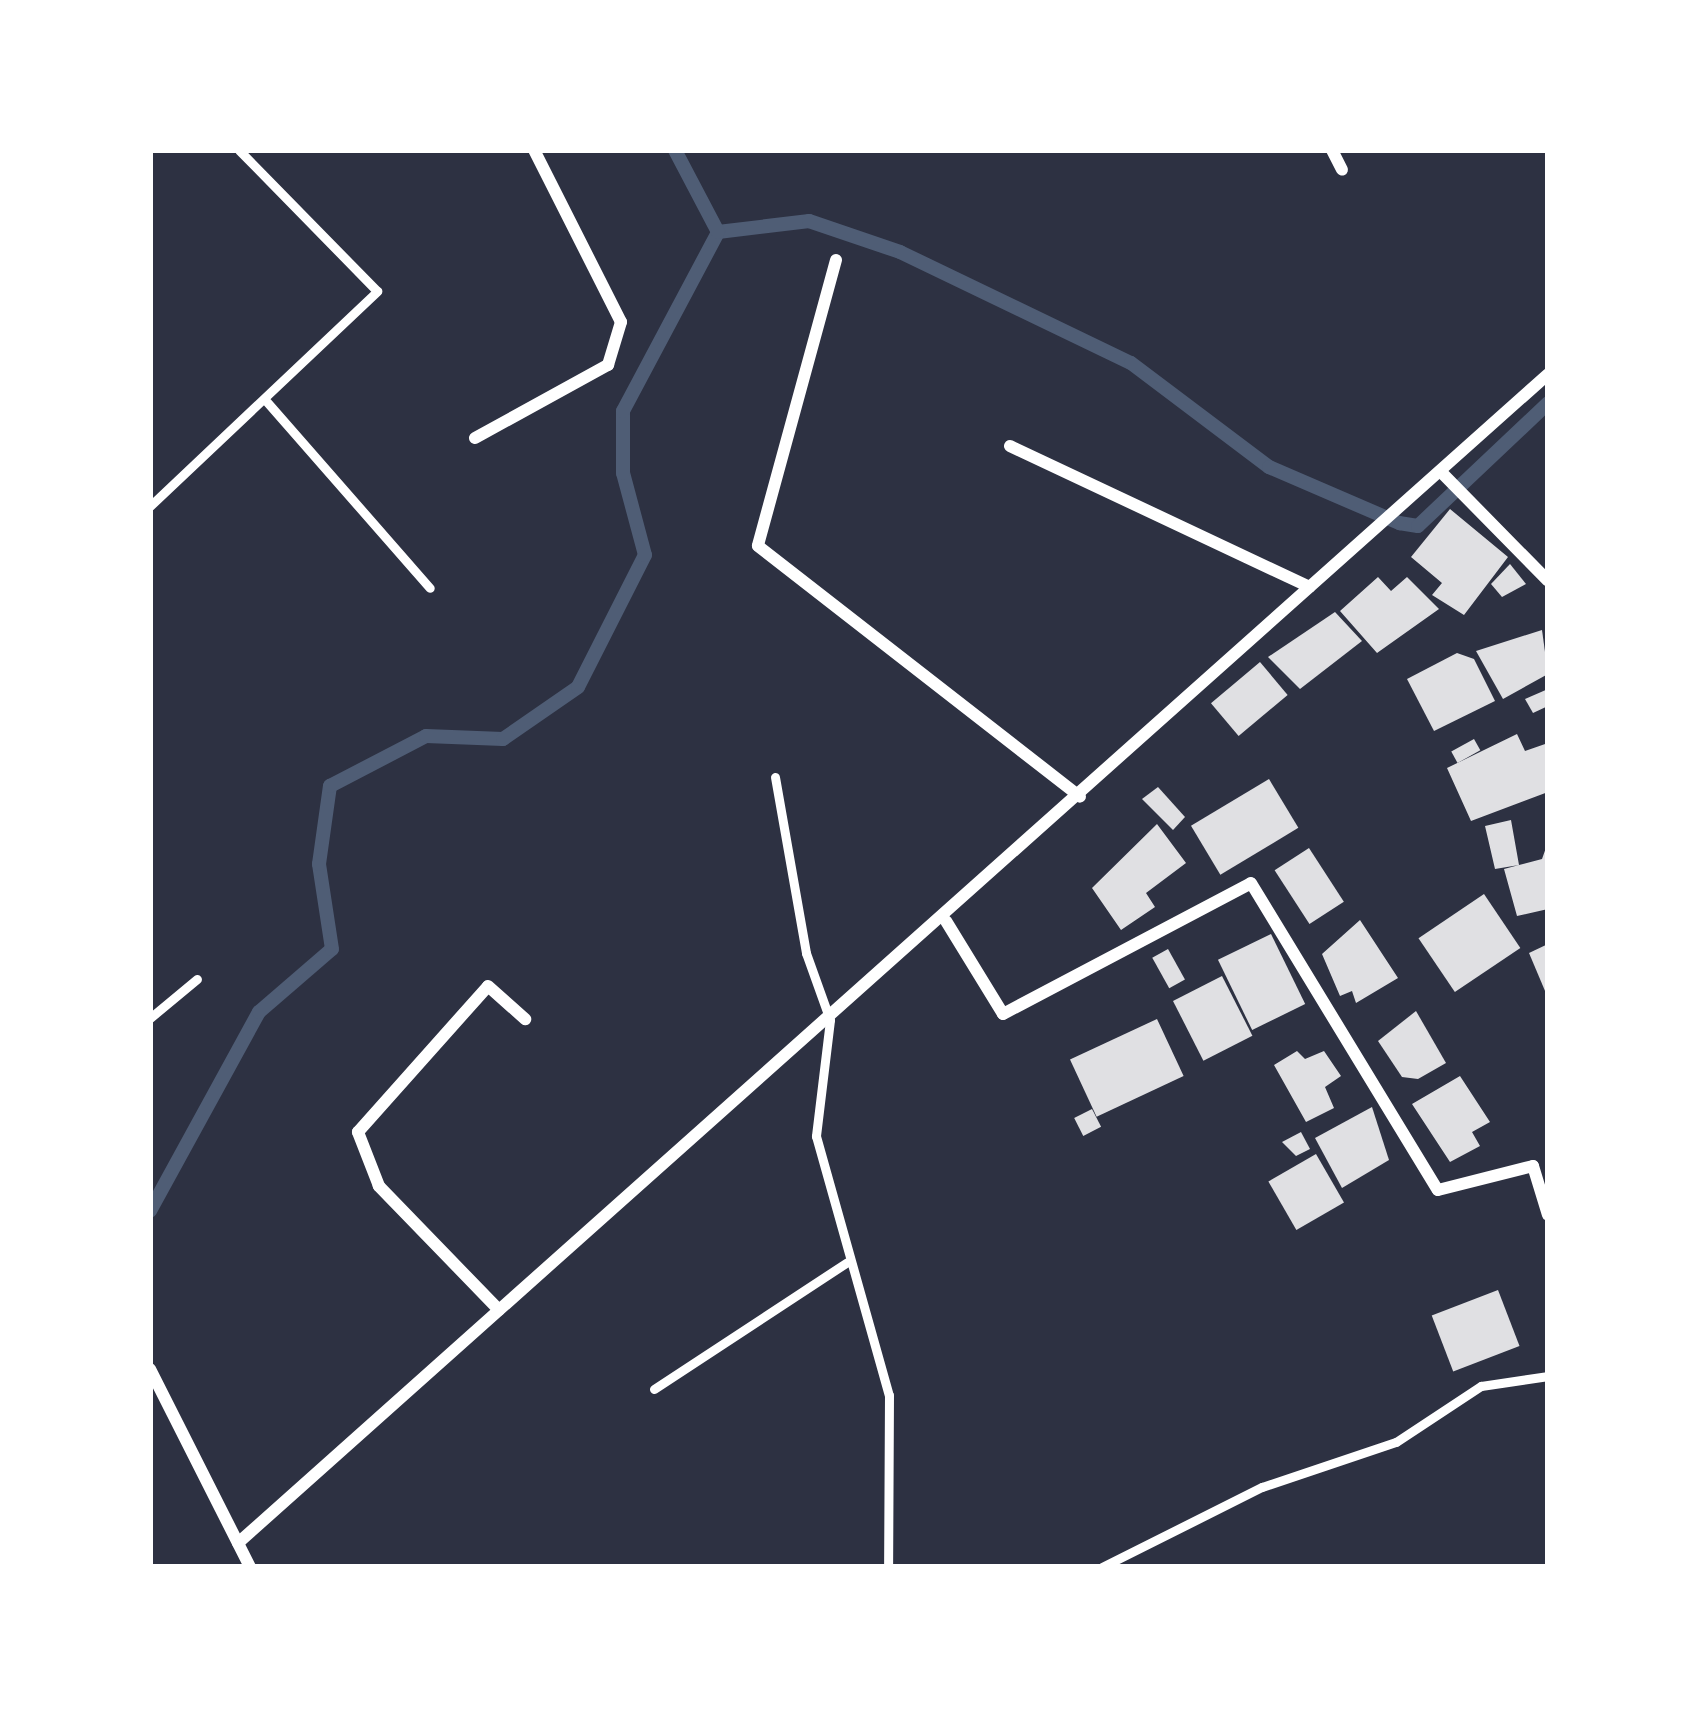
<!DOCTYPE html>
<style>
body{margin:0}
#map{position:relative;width:1698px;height:1717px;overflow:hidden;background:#2d3142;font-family:Georgia,serif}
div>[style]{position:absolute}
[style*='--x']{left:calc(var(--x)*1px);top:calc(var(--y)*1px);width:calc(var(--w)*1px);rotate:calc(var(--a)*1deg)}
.stream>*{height:14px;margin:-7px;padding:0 7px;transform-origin:7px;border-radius:7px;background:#4f5d75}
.building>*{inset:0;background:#e0e0e3;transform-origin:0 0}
.service>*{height:9px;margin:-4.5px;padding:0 4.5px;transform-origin:4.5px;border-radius:4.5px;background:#fff}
.minor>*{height:12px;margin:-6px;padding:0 6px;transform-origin:6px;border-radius:6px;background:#fff}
span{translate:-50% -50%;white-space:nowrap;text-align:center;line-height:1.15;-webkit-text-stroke:12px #fff;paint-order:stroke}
.frame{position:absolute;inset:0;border:153px solid #fff;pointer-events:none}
</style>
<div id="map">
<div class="stream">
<div style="--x:718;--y:232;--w:92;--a:-6.9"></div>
<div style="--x:809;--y:221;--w:96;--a:18.8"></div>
<div style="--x:900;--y:252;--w:256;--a:25.7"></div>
<div style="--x:1131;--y:363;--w:173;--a:37"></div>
<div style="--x:1269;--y:467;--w:142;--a:23.3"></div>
<div style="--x:1399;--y:523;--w:19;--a:9"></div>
<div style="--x:1418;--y:526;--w:179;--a:-43.4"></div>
<div style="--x:150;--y:1211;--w:227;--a:-61.3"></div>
<div style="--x:259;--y:1012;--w:96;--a:-40.8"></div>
<div style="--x:332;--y:949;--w:86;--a:-98.7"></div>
<div style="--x:319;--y:864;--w:79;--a:-82"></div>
<div style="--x:330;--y:786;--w:108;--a:-27.5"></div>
<div style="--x:426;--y:736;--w:77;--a:2.2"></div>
<div style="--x:503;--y:739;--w:91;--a:-34.7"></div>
<div style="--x:578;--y:687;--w:148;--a:-63.1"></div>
<div style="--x:645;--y:555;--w:85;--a:-105"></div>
<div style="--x:623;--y:473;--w:62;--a:-90"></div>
<div style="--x:623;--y:411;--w:203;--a:-62"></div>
<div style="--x:718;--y:232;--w:93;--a:-117.7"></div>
</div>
<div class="building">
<div style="clip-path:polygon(1450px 509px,1508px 557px,1464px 615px,1432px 595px,1442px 583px,1411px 557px)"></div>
<div style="clip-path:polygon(1510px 564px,1526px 584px,1502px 597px,1491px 584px)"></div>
<div style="clip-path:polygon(1378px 577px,1391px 591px,1407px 577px,1439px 609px,1377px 653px,1340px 611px)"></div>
<div style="clip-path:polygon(1335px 612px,1362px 641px,1300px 689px,1268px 657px)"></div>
<div style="clip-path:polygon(1542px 630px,1548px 674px,1503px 699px,1476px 651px)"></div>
<div style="clip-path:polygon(1457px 653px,1474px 659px,1495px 701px,1434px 731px,1407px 679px)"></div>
<div style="left:1260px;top:662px;width:43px;height:64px;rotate:50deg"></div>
<div style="clip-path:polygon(1548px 689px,1548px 706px,1533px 713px,1525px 699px)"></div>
<div style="clip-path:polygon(1517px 734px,1525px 751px,1548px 743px,1548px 792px,1471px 821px,1447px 768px)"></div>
<div style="left:1474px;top:739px;width:13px;height:26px;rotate:61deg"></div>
<div style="left:1269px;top:779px;width:57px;height:91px;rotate:59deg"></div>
<div style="clip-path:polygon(1158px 787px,1185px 817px,1173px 830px,1142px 799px)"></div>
<div style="clip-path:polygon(1511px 820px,1519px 865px,1542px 859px,1548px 842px,1548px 909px,1517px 916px,1504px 869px,1519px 865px,1495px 869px,1485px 826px)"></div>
<div style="clip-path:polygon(1157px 824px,1186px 863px,1146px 893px,1155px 907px,1121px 930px,1092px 888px)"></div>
<div style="left:1309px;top:848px;width:64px;height:41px;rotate:57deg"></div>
<div style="left:1484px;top:894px;width:65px;height:79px;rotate:56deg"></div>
<div style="clip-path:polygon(1360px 920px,1398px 978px,1356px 1003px,1352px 991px,1340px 996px,1322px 954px)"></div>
<div style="left:1271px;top:934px;width:78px;height:59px;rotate:64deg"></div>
<div style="clip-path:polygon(1548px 944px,1548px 998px,1529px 953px)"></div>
<div style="left:1168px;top:949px;width:35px;height:18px;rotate:61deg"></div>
<div style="left:1222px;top:976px;width:67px;height:55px;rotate:63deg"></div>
<div style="clip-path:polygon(1416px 1011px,1446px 1063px,1418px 1079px,1402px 1077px,1378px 1041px)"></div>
<div style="left:1157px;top:1019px;width:63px;height:96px;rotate:65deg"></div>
<div style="clip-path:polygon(1297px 1051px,1305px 1059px,1324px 1051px,1341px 1076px,1325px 1087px,1334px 1108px,1306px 1122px,1274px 1065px)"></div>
<div style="clip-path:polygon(1460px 1076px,1490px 1122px,1472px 1132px,1480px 1146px,1450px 1162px,1412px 1104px)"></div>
<div style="clip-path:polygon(1372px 1107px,1389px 1160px,1342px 1188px,1315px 1138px)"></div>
<div style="left:1092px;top:1109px;width:20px;height:20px;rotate:63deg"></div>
<div style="clip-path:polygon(1301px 1132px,1310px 1149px,1296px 1156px,1282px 1142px)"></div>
<div style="left:1316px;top:1154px;width:56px;height:55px;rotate:60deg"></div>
<div style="left:1498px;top:1290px;width:60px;height:71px;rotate:69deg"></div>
</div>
<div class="service">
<div style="--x:267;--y:402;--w:247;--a:48.8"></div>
<div style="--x:150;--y:506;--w:313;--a:-43.4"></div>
<div style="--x:377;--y:291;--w:197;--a:-134.4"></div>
<div style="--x:775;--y:777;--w:179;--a:80"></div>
<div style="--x:806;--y:953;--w:71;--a:70.3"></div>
<div style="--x:830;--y:1020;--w:117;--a:96.9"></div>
<div style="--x:816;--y:1136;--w:269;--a:74.3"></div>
<div style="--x:889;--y:1395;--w:172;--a:90.3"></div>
<div style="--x:150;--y:1018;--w:61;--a:-39.7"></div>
<div style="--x:654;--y:1389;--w:231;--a:-33.3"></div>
<div style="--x:1102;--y:1567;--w:179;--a:-26.6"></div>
<div style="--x:1262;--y:1487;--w:141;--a:-18.6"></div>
<div style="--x:1396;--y:1442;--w:102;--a:-33.4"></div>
<div style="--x:1481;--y:1386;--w:68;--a:-8.5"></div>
</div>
<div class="minor">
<div style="--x:1332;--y:150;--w:22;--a:63"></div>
<div style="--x:836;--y:260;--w:296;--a:105.3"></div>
<div style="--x:758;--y:546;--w:408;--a:37.9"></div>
<div style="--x:475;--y:438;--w:152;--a:-28.8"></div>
<div style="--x:608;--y:365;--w:45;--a:-73.2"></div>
<div style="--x:621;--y:322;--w:193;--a:-116.8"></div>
<div style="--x:1010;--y:446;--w:331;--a:25.2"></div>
<div style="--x:1444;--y:475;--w:148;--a:45.5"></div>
<div style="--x:946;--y:921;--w:109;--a:58.5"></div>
<div style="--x:1003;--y:1014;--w:280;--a:-27.8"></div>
<div style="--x:1251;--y:883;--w:359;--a:58.7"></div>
<div style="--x:1438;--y:1190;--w:98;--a:-14.2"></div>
<div style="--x:1533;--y:1166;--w:51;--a:73"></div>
<div style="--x:499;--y:1310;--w:173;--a:-134.1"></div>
<div style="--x:379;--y:1186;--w:58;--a:-111.3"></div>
<div style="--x:358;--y:1132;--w:195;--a:-48.3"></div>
<div style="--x:488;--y:986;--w:50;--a:41.7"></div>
<div style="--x:150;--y:1369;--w:222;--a:63.2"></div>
<div style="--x:238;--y:1543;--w:1756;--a:-41.74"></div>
</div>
<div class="frame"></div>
</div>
